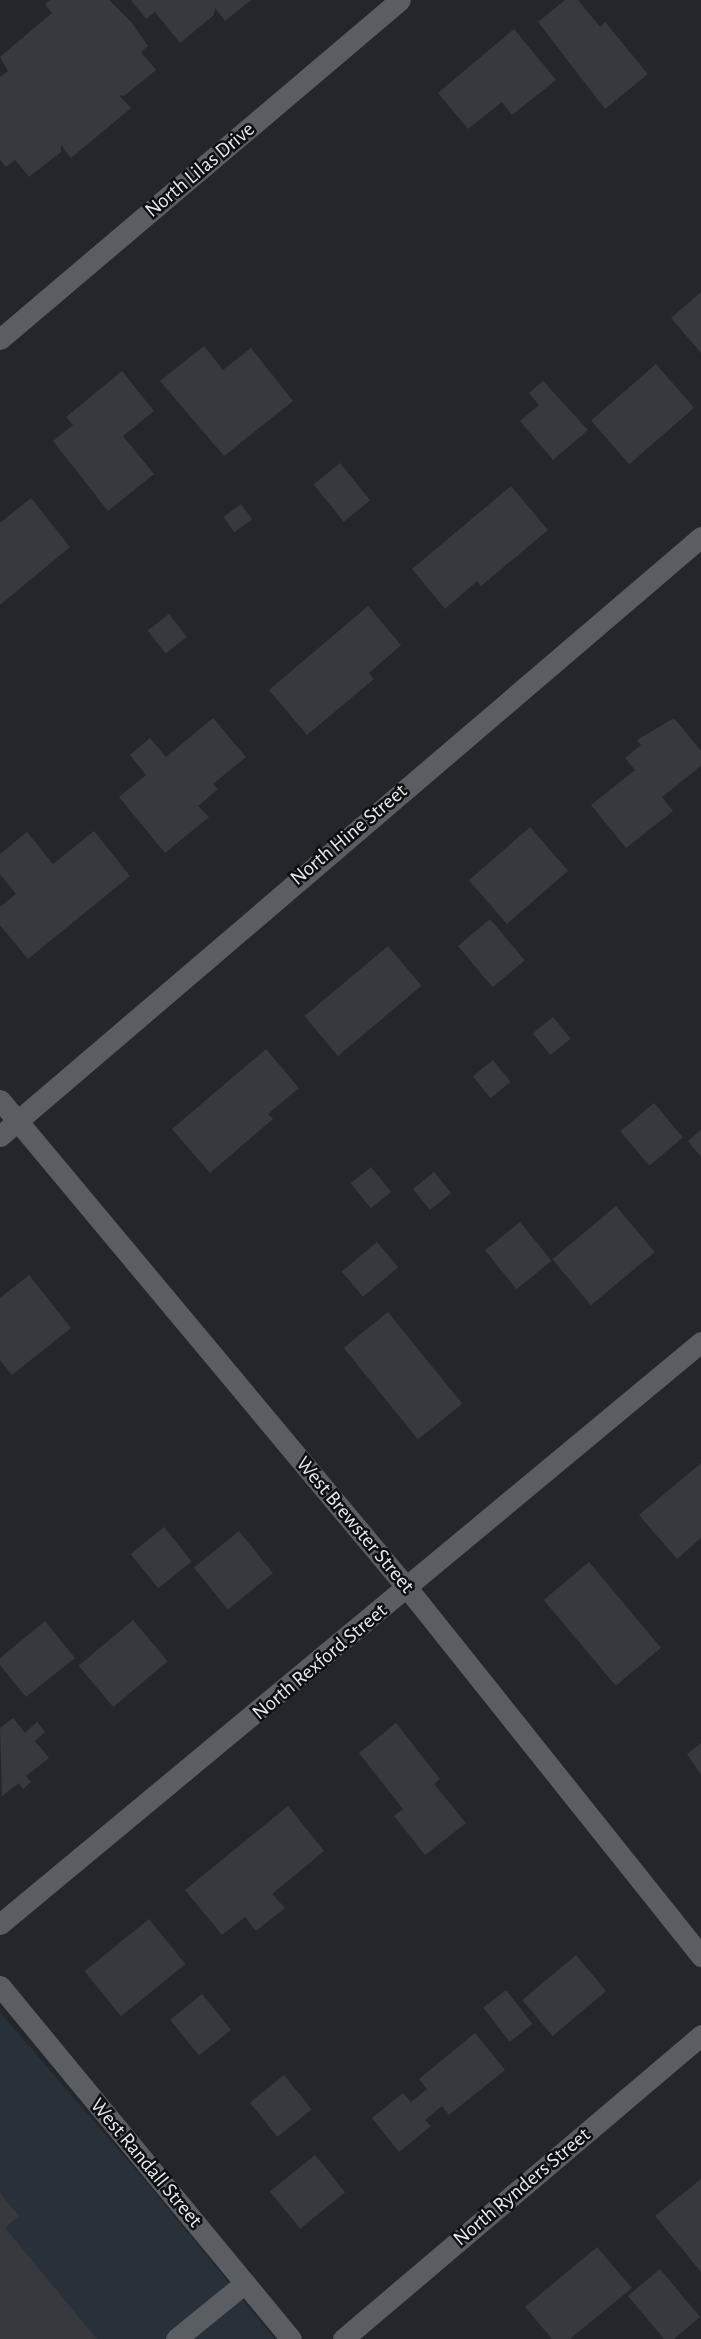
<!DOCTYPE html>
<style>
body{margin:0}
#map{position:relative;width:701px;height:2339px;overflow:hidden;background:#23262a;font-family:"Alegreya Sans",sans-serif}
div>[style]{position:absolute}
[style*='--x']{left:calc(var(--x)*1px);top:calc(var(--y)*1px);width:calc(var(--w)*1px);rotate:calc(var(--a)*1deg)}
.built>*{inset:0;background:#283039}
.building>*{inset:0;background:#38393e;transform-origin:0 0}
.minor>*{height:21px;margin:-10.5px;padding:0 10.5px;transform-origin:10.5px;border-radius:10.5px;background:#5a5e63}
span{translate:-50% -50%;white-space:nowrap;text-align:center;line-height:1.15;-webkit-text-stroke:5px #0d0f11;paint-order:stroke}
.street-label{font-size:21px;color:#e7eaed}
</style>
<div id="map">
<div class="built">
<div style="clip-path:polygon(0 2012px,148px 2184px,275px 2339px,0 2339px)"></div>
</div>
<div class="building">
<div style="clip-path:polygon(50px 0,109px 0,132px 23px,148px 46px,141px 52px,156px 70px,124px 96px,119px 95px,131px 108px,71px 158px,61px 145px,61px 152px,29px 177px,15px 160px,6px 167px,0 160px,0 77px,8px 71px,0 57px,52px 13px,45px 4px)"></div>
<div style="clip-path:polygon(131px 0,251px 0,225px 21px,215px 8px,214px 15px,180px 43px,155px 12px,146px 19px)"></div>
<div style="clip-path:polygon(565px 0,578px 0,600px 27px,605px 22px,648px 74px,605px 109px,538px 22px)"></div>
<div style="clip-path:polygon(514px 29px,556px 80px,512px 115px,502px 102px,468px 129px,438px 93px)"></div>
<div style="clip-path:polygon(701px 292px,701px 353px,671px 318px)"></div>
<div style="clip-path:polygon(204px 346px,223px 370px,251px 348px,293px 401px,224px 456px,160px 381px)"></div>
<div style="left:656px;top:364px;width:58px;height:86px;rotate:49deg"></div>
<div style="clip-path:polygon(122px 371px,154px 411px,123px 436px,154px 474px,108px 511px,53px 441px,73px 425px,66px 417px)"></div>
<div style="clip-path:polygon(543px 381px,588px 430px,553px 460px,520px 421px,539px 405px,529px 393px)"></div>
<div style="left:340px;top:463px;width:48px;height:34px;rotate:51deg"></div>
<div style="clip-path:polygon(511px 486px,548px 530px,481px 586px,477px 581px,445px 609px,412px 569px)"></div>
<div style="clip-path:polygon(31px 498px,70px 547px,0 605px,0 523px)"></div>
<div style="left:241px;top:504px;width:19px;height:22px;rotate:54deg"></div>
<div style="clip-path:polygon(368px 606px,401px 645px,369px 673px,374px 679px,307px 735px,269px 690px)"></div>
<div style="left:169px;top:614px;width:29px;height:27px;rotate:52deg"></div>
<div style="clip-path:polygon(213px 718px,246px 757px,213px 784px,218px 789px,198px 806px,209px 817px,165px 853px,119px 797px,146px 775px,130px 755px,150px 738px,166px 757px)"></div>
<div style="clip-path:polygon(674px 718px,701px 751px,701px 766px,662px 797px,673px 811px,626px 848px,591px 805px,635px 770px,625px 758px,641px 745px,637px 740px)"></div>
<div style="left:530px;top:827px;width:58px;height:81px;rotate:49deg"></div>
<div style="clip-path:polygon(94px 831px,130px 876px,28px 959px,0 925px,0 907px,16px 894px,0 874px,0 854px,27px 832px,53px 864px)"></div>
<div style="left:490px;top:919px;width:54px;height:42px;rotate:50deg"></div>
<div style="left:388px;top:946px;width:52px;height:109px;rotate:50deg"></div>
<div style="left:553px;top:1017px;width:28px;height:26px;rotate:51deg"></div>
<div style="clip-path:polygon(266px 1049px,299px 1088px,268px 1114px,273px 1119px,210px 1173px,172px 1129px)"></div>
<div style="left:493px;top:1060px;width:28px;height:26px;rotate:51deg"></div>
<div style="left:654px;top:1103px;width:45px;height:44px;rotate:50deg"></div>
<div style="clip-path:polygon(701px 1130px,701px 1157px,688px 1141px)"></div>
<div style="left:371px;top:1167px;width:32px;height:26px;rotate:51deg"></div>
<div style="left:434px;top:1172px;width:27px;height:27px;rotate:51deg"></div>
<div style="left:616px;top:1206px;width:60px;height:83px;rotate:50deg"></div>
<div style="left:520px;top:1222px;width:50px;height:45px;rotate:51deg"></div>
<div style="left:377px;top:1242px;width:33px;height:46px;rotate:50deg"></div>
<div style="clip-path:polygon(29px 1275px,71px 1328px,12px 1375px,0 1360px,0 1298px)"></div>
<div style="left:388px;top:1312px;width:118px;height:57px;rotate:51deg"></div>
<div style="clip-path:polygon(701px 1463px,701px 1538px,677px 1559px,639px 1515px)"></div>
<div style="left:164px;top:1527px;width:44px;height:43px;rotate:51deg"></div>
<div style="left:239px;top:1531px;width:54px;height:58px;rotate:51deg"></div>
<div style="left:589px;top:1562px;width:112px;height:59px;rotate:50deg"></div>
<div style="left:133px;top:1620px;width:54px;height:71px;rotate:50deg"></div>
<div style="clip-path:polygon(45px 1621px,75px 1658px,26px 1697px,0 1665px,0 1658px)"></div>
<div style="clip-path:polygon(13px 1718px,25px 1733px,37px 1722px,45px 1732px,35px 1741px,49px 1758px,26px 1776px,31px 1782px,23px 1789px,19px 1783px,2px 1796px,0 1728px)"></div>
<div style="clip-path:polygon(396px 1723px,440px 1779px,434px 1784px,466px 1823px,425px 1855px,394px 1816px,403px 1809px,359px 1753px)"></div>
<div style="clip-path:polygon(701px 1743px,701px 1775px,687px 1754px)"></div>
<div style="clip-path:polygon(288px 1806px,324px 1851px,272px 1894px,285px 1908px,256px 1931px,245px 1917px,222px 1935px,185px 1890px)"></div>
<div style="left:149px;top:1919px;width:58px;height:83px;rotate:51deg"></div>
<div style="left:576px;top:1955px;width:47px;height:70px;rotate:50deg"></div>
<div style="left:506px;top:1990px;width:43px;height:29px;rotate:52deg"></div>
<div style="left:202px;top:1994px;width:46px;height:41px;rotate:51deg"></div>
<div style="clip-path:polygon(475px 2033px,505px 2070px,449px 2115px,442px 2106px,425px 2120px,431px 2126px,399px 2152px,372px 2118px,403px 2093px,411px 2102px,427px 2089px,419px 2079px)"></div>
<div style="left:284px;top:2075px;width:44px;height:44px;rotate:51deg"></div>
<div style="left:315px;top:2155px;width:48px;height:58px;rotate:51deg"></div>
<div style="clip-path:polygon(701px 2179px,701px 2272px,655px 2216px)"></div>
<div style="clip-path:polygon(0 2193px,19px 2216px,5px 2228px,97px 2339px,0 2339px)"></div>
<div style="clip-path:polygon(597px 2247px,632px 2288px,570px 2339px,552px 2339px,525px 2307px)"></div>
<div style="clip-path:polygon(660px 2269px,700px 2317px,674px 2339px,664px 2339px,628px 2296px)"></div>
</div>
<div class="minor">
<div style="--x:0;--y:339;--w:524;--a:-40.28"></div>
<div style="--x:0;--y:1100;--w:637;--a:50.16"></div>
<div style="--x:408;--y:1589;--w:470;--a:51.4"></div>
<div style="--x:0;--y:1136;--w:922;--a:-40.51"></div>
<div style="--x:0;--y:1924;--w:911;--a:-39.7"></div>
<div style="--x:0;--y:1986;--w:457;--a:50.5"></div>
<div style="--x:176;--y:2339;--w:89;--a:-39.1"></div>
<div style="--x:343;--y:2339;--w:470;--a:-40.3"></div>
</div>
<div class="street-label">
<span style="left:200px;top:170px;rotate:-40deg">North Lilas Drive</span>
<span style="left:349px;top:835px;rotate:-40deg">North Hine Street</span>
<span style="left:355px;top:1525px;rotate:50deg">West Brewster Street</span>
<span style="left:320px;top:1662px;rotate:-40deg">North Rexford Street</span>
<span style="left:146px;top:2163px;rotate:50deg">West Randall Street</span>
<span style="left:522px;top:2187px;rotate:-40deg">North Rynders Street</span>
</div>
</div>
